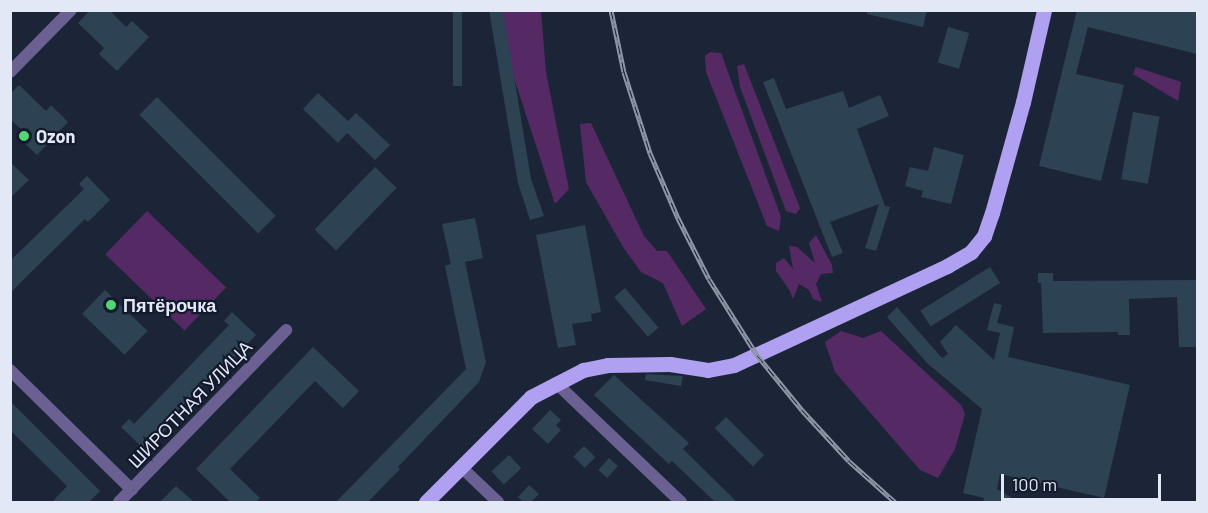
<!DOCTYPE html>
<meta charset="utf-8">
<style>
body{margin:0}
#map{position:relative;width:1208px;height:513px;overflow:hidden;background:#1c2438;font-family:Barlow,sans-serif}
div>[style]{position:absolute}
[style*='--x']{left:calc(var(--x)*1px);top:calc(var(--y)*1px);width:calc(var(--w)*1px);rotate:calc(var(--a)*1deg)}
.green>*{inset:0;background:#552a64;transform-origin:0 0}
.building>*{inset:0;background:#2d4253;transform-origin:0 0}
.minor>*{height:12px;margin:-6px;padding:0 6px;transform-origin:6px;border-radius:6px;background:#6a6192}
.major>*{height:15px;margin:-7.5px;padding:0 7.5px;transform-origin:7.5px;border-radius:7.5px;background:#b0a0f1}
.rail>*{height:5px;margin-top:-2.5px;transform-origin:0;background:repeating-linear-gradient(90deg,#131a2e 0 9px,#8f96a7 0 18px);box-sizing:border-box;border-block:2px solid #8f96a7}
.dots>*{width:16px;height:16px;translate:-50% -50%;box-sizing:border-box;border:3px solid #131a2e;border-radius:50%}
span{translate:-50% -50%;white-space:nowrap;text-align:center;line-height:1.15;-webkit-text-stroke:4.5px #131a2e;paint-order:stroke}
.poi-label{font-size:18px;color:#e2e8f6;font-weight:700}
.left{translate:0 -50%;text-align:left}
.street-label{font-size:18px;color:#e2e8f6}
.frame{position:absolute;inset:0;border:12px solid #e2e8f6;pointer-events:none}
.scale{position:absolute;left:1001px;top:474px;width:160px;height:27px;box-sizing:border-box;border:3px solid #e2e8f6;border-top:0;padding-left:8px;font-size:18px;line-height:21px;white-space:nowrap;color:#e2e8f6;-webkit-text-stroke:4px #131a2e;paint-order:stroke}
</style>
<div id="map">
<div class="green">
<div style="clip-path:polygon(503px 11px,541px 11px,546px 72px,569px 189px,555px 204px,515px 81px,505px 42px)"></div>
<div style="clip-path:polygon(710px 52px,721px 53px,781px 217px,779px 231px,767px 226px,706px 72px,705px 56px)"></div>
<div style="clip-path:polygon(744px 64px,800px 208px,796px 214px,786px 211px,740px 87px,737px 66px)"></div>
<div style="clip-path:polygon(1136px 67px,1181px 82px,1178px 101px,1133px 74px)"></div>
<div style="clip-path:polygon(591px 123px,644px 236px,657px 251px,667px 251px,706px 309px,682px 326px,663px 283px,641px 272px,623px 247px,586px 182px,580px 124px)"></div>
<div style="left:147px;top:211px;width:110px;height:60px;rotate:44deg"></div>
<div style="clip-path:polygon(816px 235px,832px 265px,833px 273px,821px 274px,816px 284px,822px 302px,813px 299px,809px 290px,799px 284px,793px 299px,790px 291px,776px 271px,776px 263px,784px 258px,793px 269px,789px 246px,797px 247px,815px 263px,809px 243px)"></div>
<div style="clip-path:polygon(841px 331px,863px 338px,881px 331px,961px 405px,965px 414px,955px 449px,938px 478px,920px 470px,835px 372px,825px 342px)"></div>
</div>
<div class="building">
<div style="clip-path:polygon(90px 10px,109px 10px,126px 27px,132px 21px,149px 37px,117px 71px,99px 54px,104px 48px,78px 23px)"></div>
<div style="left:453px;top:10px;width:9px;height:76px"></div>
<div style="clip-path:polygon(489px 10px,503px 10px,531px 179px,544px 216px,530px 220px,518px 183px)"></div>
<div style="clip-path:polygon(867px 10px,927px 10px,923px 27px,867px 14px)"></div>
<div style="clip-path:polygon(1077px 10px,1197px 10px,1197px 54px,1088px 27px,1076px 74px,1124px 85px,1101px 181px,1039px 166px)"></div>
<div style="left:948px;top:27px;width:22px;height:37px;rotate:16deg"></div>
<div style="clip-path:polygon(774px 78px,786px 109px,843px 91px,849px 108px,880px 95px,889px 116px,857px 129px,885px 206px,890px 207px,876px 251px,865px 248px,879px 204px,830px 222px,843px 253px,832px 257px,763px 82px)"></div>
<div style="clip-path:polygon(19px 85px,46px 111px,51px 105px,68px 122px,37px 155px,19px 138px,24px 132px,10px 119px,10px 94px)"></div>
<div style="clip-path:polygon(318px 93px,348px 121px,356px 113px,390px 145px,375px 160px,347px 133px,338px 143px,303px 109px)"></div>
<div style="left:157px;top:97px;width:168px;height:25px;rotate:45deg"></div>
<div style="left:1133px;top:112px;width:27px;height:68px;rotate:10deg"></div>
<div style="clip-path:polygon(934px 147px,964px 155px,951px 204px,921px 197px,923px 191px,905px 186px,910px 167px,928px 171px)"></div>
<div style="clip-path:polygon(10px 162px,29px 180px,10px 198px)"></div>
<div style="left:375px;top:167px;width:30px;height:87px;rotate:44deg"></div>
<div style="clip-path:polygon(87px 176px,110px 200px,88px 222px,85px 219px,10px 293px,10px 261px,84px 189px,79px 184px)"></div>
<div style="clip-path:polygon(475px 218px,483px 258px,465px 262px,486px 362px,479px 382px,398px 467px,400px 469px,368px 502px,336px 502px,466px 369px,445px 266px,451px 264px,442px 224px)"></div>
<div style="clip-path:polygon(585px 225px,601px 312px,591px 314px,592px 321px,572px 324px,576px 345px,558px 348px,536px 235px)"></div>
<div style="left:990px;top:267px;width:19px;height:82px;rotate:58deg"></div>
<div style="clip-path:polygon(1038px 273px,1053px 273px,1053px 281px,1197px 280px,1197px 347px,1179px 347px,1177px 297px,1129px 299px,1130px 335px,1118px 335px,1118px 332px,1043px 333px,1041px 283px,1038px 283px)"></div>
<div style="left:625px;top:288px;width:52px;height:14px;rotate:50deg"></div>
<div style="left:105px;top:290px;width:59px;height:33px;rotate:44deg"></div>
<div style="clip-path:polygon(994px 303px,1002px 305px,997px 323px,1014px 327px,1008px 357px,1130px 385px,1104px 498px,1000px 474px,997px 489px,1019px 502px,983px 502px,984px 498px,963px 493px,982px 409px,927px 363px,887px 317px,897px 307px,942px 358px,948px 354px,940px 342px,956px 325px,994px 360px,1000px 333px,987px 330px)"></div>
<div style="clip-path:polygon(232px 312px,256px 335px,234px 358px,231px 356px,165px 424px,168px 427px,146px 451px,121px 427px,129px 419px,134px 424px,229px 325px,224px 321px)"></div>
<div style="clip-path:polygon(313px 347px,359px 391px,343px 408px,315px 381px,230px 469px,260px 498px,256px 502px,230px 502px,196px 469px)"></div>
<div style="clip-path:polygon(646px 374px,683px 376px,681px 386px,645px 380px)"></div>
<div style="clip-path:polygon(614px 375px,689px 443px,683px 449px,737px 502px,715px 502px,672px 461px,669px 464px,594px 395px)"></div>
<div style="clip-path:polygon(10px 401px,100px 491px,89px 502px,52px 502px,67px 486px,10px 430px)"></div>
<div style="clip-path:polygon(550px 410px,561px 420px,556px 425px,561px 430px,548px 444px,532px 429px)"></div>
<div style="left:726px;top:417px;width:54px;height:16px;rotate:45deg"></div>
<div style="left:584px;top:446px;width:16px;height:15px;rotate:45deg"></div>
<div style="left:509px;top:455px;width:18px;height:24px;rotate:47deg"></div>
<div style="left:609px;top:458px;width:12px;height:16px;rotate:42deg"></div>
<div style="clip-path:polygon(529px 485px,539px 494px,531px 502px,523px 502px,518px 497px)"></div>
<div style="clip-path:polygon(176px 486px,194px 502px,160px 502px)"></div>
</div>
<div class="minor">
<div style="--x:10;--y:72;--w:87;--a:-45.5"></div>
<div style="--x:10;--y:370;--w:171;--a:44.5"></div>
<div style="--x:556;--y:383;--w:173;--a:43.6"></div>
<div style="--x:461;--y:467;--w:51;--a:43.4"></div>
<div style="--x:119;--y:502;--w:240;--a:-45.8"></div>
</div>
<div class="major">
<div style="--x:426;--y:502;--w:148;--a:-45"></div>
<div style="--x:531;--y:397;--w:59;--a:-27.4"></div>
<div style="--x:583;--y:370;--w:25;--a:-11"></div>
<div style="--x:608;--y:365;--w:62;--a:-0.9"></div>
<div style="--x:670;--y:364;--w:38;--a:9"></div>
<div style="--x:708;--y:370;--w:26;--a:-11"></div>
<div style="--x:734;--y:365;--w:235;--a:-24.9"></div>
<div style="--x:947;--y:266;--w:28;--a:-30"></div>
<div style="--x:971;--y:252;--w:21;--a:-51"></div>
<div style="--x:984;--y:236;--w:24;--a:-71"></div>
<div style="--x:992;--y:213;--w:115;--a:-74.4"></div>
<div style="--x:1023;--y:102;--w:94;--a:-77.1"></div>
</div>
<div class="rail">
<div style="--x:611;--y:10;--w:63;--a:78.2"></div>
<div style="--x:624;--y:72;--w:85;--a:72.2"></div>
<div style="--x:650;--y:153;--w:71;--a:66.7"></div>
<div style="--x:678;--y:218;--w:68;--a:63.1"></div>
<div style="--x:709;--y:279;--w:90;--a:57.7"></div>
<div style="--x:757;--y:355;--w:71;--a:50.7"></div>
<div style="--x:802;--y:410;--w:69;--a:47.3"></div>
<div style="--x:849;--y:461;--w:62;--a:41.7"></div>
</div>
<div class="dots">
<div style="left:24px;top:136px;background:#52d673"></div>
<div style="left:111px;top:305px;background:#52d673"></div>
</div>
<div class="poi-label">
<span class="left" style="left:36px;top:136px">Ozon</span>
<span class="left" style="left:123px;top:305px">Пятёрочка</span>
</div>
<div class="street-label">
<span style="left:190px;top:404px;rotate:-46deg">ШИРОТНАЯ УЛИЦА</span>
</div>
<div class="frame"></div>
<div class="scale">100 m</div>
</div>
